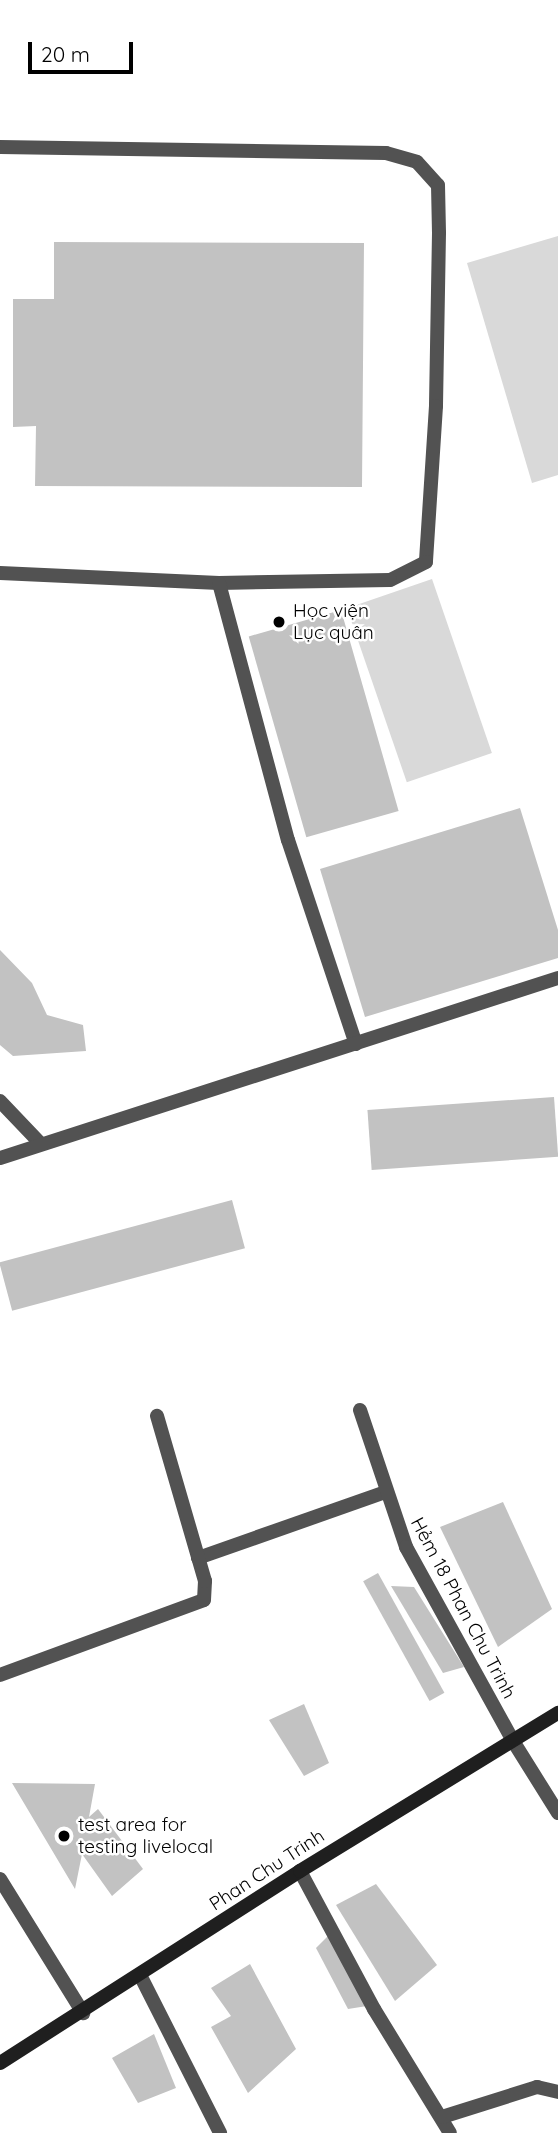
<!DOCTYPE html>
<meta charset="utf-8">
<style>
body{margin:0}
#map{position:relative;width:558px;height:2133px;overflow:hidden;background:#fff;font-family:Quicksand,sans-serif}
div>[style]{position:absolute}
[style*='--x']{left:calc(var(--x)*1px);top:calc(var(--y)*1px);width:calc(var(--w)*1px);rotate:calc(var(--a)*1deg)}
.green>*{inset:0;background:#d9d9d9;transform-origin:0 0}
.building>*{inset:0;background:#c2c2c2;transform-origin:0 0}
.service>*{height:14px;margin:-7px;padding:0 7px;transform-origin:7px;border-radius:7px;background:#525252}
.minor>*{height:14px;margin:-7px;padding:0 7px;transform-origin:7px;border-radius:7px;background:#525252}
.secondary>*{height:14px;margin:-7px;padding:0 7px;transform-origin:7px;border-radius:7px;background:#1f1f1f}
.dots>*{width:19px;height:19px;translate:-50% -50%;box-sizing:border-box;border:4px solid #fff;border-radius:50%}
span{translate:-50% -50%;white-space:nowrap;text-align:center;line-height:1.15;-webkit-text-stroke:5px #fff;paint-order:stroke}
.poi-label{font-size:19px;color:#000}
.left{translate:0 -50%;text-align:left}
.street-label{font-size:19px;color:#000}
.scale{position:absolute;left:28px;top:42px;width:105px;height:32px;box-sizing:border-box;border:4px solid #000;border-top:0;padding-left:9px;font-size:21px;line-height:24px;white-space:nowrap;color:#000;-webkit-text-stroke:5px #fff;paint-order:stroke}
</style>
<div id="map">
<div class="green">
<div style="clip-path:polygon(558px 236px,558px 475px,532px 483px,467px 263px)"></div>
<div style="left:432px;top:579px;width:184px;height:90px;rotate:71deg"></div>
</div>
<div class="building">
<div style="clip-path:polygon(54px 242px,364px 243px,362px 487px,35px 486px,36px 426px,13px 427px,13px 299px,54px 299px)"></div>
<div style="left:341px;top:610px;width:209px;height:96px;rotate:74deg"></div>
<div style="clip-path:polygon(520px 808px,558px 930px,558px 958px,365px 1017px,320px 869px)"></div>
<div style="clip-path:polygon(0 950px,32px 983px,47px 1015px,83px 1025px,86px 1051px,13px 1056px,0 1045px)"></div>
<div style="left:554px;top:1097px;width:60px;height:187px;rotate:86deg"></div>
<div style="left:232px;top:1200px;width:50px;height:241px;rotate:75deg"></div>
<div style="clip-path:polygon(503px 1502px,552px 1609px,498px 1647px,440px 1527px)"></div>
<div style="left:378px;top:1573px;width:137px;height:17px;rotate:61deg"></div>
<div style="clip-path:polygon(391px 1586px,414px 1587px,464px 1667px,443px 1673px)"></div>
<div style="clip-path:polygon(304px 1704px,329px 1763px,304px 1776px,269px 1720px)"></div>
<div style="clip-path:polygon(12px 1783px,95px 1784px,89px 1817px,98px 1809px,143px 1869px,112px 1896px,82px 1854px,75px 1889px)"></div>
<div style="clip-path:polygon(376px 1884px,437px 1965px,395px 2001px,336px 1905px)"></div>
<div style="clip-path:polygon(329px 1935px,367px 2006px,348px 2009px,316px 1948px)"></div>
<div style="clip-path:polygon(250px 1964px,296px 2049px,248px 2093px,211px 2027px,231px 2016px,211px 1988px)"></div>
<div style="clip-path:polygon(154px 2034px,176px 2088px,138px 2103px,112px 2058px)"></div>
</div>
<div class="service">
<div style="--x:0;--y:147;--w:386;--a:0.9"></div>
<div style="--x:386;--y:153;--w:32;--a:16"></div>
<div style="--x:417;--y:162;--w:31;--a:48"></div>
<div style="--x:438;--y:185;--w:48;--a:88.8"></div>
<div style="--x:439;--y:233;--w:173;--a:91"></div>
<div style="--x:436;--y:406;--w:156;--a:93.7"></div>
<div style="--x:426;--y:562;--w:40;--a:153.4"></div>
<div style="--x:390;--y:580;--w:171;--a:179"></div>
<div style="--x:219;--y:583;--w:219;--a:-177.4"></div>
<div style="--x:219;--y:583;--w:266;--a:75"></div>
<div style="--x:288;--y:840;--w:215;--a:71.6"></div>
<div style="--x:0;--y:1101;--w:59;--a:46.4"></div>
<div style="--x:0;--y:1158;--w:586;--a:-17.88"></div>
<div style="--x:198;--y:1558;--w:198;--a:-19.4"></div>
<div style="--x:0;--y:1675;--w:217;--a:-20.2"></div>
<div style="--x:204;--y:1600;--w:19;--a:-87"></div>
<div style="--x:205;--y:1581;--w:172;--a:-106.2"></div>
<div style="--x:513;--y:1741;--w:85;--a:58"></div>
<div style="--x:300;--y:1871;--w:157;--a:61.8"></div>
<div style="--x:374;--y:2009;--w:145;--a:58.5"></div>
<div style="--x:0;--y:1879;--w:158;--a:58.2"></div>
<div style="--x:140;--y:1975;--w:177;--a:63.1"></div>
<div style="--x:442;--y:2117;--w:100;--a:-17.5"></div>
<div style="--x:537;--y:2087;--w:22;--a:13"></div>
</div>
<div class="minor">
<div style="--x:360;--y:1410;--w:145;--a:71.4"></div>
<div style="--x:406;--y:1547;--w:222;--a:61.1"></div>
</div>
<div class="secondary">
<div style="--x:0;--y:2063;--w:356;--a:-32.6"></div>
<div style="--x:300;--y:1871;--w:303;--a:-31.5"></div>
</div>
<div class="dots">
<div style="left:279px;top:622px;background:#000"></div>
<div style="left:64px;top:1836px;background:#000"></div>
</div>
<div class="poi-label">
<span class="left" style="left:293px;top:622px">Học viện<br>Lục quân</span>
<span class="left" style="left:78px;top:1836px">test area for<br>testing livelocal</span>
</div>
<div class="street-label">
<span style="left:463px;top:1608px;rotate:62deg">Hẻm 18 Phan Chu Trinh</span>
<span style="left:267px;top:1870px;rotate:-33deg">Phan Chu Trinh</span>
</div>
<div class="scale">20 m</div>
</div>
